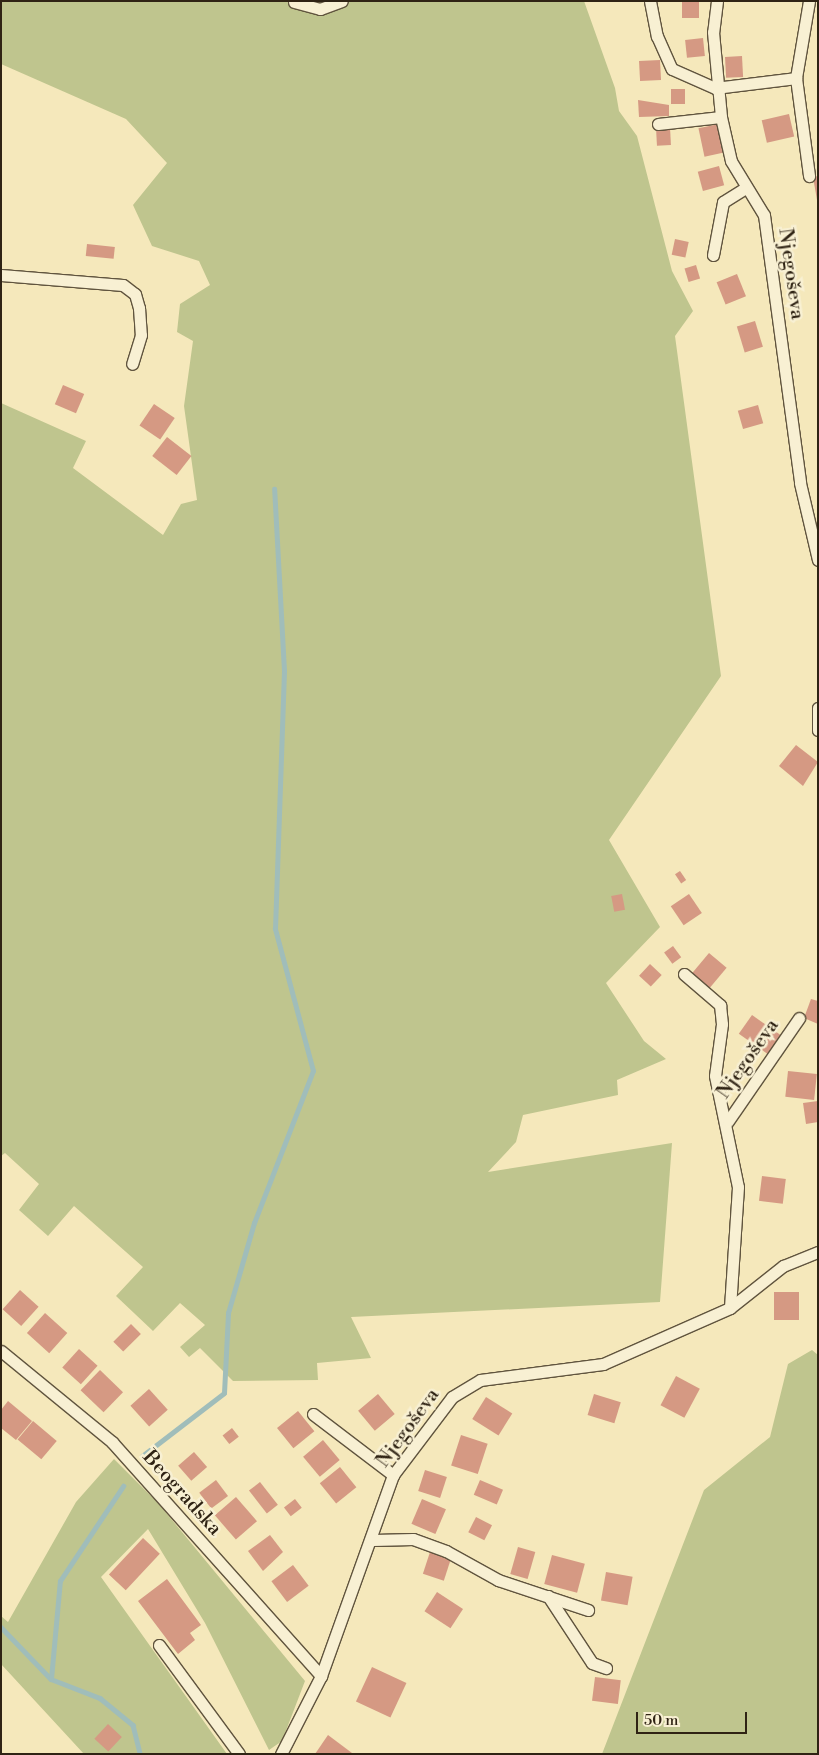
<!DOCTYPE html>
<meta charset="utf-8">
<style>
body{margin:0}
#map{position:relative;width:819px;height:1755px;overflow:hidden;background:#f5e8bb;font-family:"Libre Bodoni",serif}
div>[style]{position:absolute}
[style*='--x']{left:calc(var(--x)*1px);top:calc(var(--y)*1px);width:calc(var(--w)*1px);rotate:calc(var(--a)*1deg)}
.green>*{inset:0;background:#bfc58e}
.stream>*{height:4.5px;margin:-2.25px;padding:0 2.25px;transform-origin:2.25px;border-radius:2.25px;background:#a0bdba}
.building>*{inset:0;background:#d59983;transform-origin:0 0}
.roads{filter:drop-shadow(1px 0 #60543e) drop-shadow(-1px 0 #60543e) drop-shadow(0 1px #60543e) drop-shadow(0 -1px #60543e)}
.minor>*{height:11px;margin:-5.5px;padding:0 5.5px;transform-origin:5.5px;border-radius:5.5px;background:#f8f0d3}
span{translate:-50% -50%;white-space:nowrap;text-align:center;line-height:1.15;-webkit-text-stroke:5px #f8f0d3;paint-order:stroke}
.street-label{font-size:20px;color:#2f2314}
.frame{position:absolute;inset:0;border:2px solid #2f2314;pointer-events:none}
.scale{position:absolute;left:636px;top:1712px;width:111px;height:22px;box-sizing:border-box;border:2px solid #2f2314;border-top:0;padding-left:6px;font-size:15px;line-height:18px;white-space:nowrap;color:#2f2314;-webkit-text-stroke:4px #f8f0d3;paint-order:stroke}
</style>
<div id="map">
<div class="green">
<div style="clip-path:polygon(1px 1px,584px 1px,615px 88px,619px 111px,637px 136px,672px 271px,693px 311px,675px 336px,721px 676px,609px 840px,660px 927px,606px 983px,644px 1041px,666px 1059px,617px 1080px,618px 1095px,523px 1115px,516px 1142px,488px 1172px,672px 1143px,660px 1302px,351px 1317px,371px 1358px,317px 1363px,318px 1380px,233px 1381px,200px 1348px,189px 1357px,180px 1347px,205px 1325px,180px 1303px,153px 1331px,116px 1296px,143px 1267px,74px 1206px,48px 1236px,19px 1210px,39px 1184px,5px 1153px,1px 1156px,1px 403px,86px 441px,73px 468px,163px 535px,181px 504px,197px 500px,184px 406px,193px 341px,177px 332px,180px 304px,210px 285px,199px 261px,152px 246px,133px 205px,167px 163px,126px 119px,1px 64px)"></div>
<div style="clip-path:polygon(812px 1350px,818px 1355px,818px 1754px,602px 1754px,704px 1490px,770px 1437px,788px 1364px)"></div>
<div style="clip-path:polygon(114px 1459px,158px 1503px,305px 1681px,282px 1741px,269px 1750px,205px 1623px,148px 1529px,101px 1577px,227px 1754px,84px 1754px,1px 1664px,1px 1616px,8px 1622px,76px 1502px)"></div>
</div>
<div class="stream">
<div style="--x:142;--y:1456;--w:103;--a:-37.5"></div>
<div style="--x:224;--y:1393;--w:80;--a:-87.1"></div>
<div style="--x:228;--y:1313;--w:94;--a:-73.9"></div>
<div style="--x:254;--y:1223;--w:163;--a:-68.8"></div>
<div style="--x:313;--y:1071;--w:147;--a:-105"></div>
<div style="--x:275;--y:929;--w:258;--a:-88"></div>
<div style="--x:284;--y:671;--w:182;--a:-93.1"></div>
<div style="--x:1;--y:1627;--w:72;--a:46.1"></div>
<div style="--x:51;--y:1679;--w:53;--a:21.2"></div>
<div style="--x:100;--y:1698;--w:43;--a:39.3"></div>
<div style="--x:133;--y:1725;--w:30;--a:76"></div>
<div style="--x:51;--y:1679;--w:98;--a:-84.8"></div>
<div style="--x:60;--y:1581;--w:114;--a:-56.4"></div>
</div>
<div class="building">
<div style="left:682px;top:1px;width:17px;height:17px"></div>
<div style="left:703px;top:38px;width:18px;height:18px;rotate:84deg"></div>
<div style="left:742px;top:56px;width:21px;height:17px;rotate:87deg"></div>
<div style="left:660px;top:60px;width:20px;height:21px;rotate:87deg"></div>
<div style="left:671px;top:89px;width:14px;height:15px"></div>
<div style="clip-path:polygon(638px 100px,669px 105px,669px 116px,639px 117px)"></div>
<div style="left:789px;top:114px;width:23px;height:28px;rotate:77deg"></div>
<div style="left:719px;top:124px;width:29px;height:21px;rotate:78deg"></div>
<div style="left:670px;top:127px;width:18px;height:14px;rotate:87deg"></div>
<div style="left:719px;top:166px;width:20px;height:22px;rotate:75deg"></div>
<div style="clip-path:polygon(818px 176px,818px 200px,817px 200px,813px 177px)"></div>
<div style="left:675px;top:239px;width:14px;height:16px;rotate:12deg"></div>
<div style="left:87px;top:244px;width:28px;height:12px;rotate:6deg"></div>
<div style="left:696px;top:265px;width:14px;height:12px;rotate:73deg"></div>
<div style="left:737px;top:274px;width:24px;height:22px;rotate:68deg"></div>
<div style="left:755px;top:321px;width:27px;height:19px;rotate:73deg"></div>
<div style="left:63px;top:385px;width:23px;height:21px;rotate:23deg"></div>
<div style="left:154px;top:404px;width:25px;height:26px;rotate:34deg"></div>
<div style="left:758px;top:405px;width:19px;height:21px;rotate:74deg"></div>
<div style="left:167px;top:437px;width:31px;height:24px;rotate:38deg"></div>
<div style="clip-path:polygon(796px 745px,818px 762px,803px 786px,779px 766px)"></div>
<div style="left:680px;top:871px;width:11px;height:6px;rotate:56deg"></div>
<div style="left:622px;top:894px;width:16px;height:11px;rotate:79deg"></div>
<div style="left:689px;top:894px;width:23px;height:22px;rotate:56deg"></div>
<div style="left:673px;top:946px;width:14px;height:11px;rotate:54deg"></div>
<div style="left:709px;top:953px;width:23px;height:28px;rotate:40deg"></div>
<div style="left:650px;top:964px;width:16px;height:16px;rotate:43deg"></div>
<div style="clip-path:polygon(811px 999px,818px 1001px,818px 1024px,804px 1018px)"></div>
<div style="left:752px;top:1015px;width:37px;height:23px;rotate:35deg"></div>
<div style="left:788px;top:1071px;width:29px;height:26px;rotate:6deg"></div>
<div style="clip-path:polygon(818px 1101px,818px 1122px,806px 1124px,803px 1103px)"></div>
<div style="left:762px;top:1176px;width:24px;height:25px;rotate:7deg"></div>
<div style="left:20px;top:1290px;width:25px;height:26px;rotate:42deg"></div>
<div style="left:774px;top:1292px;width:25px;height:28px"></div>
<div style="left:45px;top:1313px;width:30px;height:27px;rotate:42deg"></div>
<div style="left:131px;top:1324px;width:14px;height:25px;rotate:45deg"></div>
<div style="left:79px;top:1349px;width:25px;height:25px;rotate:42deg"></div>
<div style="left:100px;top:1370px;width:32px;height:28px;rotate:44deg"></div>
<div style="left:676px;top:1376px;width:27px;height:33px;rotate:28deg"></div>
<div style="left:149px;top:1389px;width:28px;height:25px;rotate:48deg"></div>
<div style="left:378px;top:1394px;width:26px;height:26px;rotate:50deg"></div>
<div style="left:594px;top:1394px;width:28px;height:22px;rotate:17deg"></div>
<div style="left:486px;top:1397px;width:31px;height:26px;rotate:32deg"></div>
<div style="clip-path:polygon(8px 1401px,32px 1421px,16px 1440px,1px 1428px,1px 1410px)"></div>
<div style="left:298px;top:1411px;width:26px;height:27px;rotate:51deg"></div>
<div style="left:33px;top:1421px;width:31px;height:24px;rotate:40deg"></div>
<div style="left:232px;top:1428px;width:11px;height:12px;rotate:52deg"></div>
<div style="left:461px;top:1435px;width:28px;height:32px;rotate:18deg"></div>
<div style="left:323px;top:1440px;width:26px;height:26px;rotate:50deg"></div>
<div style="left:194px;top:1452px;width:20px;height:21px;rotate:49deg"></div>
<div style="left:340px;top:1467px;width:26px;height:26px;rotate:51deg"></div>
<div style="left:425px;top:1470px;width:23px;height:22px;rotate:18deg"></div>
<div style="left:216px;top:1480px;width:20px;height:21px;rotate:53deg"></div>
<div style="left:480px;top:1480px;width:25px;height:16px;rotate:23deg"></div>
<div style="left:260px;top:1482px;width:29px;height:14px;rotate:52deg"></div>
<div style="left:236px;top:1497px;width:32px;height:28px;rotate:49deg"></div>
<div style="left:295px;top:1499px;width:11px;height:14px;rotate:52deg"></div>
<div style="left:422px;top:1499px;width:26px;height:27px;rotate:23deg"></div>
<div style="left:476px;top:1517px;width:18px;height:17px;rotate:27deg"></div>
<div style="clip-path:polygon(270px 1535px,283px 1552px,263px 1571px,248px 1551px)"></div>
<div style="left:143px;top:1538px;width:23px;height:50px;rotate:43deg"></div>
<div style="left:518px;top:1547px;width:18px;height:28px;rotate:16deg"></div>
<div style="left:430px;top:1552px;width:22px;height:23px;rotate:18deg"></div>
<div style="left:552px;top:1555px;width:34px;height:30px;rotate:15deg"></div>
<div style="left:293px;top:1565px;width:26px;height:27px;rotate:53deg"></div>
<div style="left:606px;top:1572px;width:27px;height:29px;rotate:10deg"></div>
<div style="clip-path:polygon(167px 1579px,201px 1625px,190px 1633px,195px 1640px,178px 1654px,138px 1601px)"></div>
<div style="left:437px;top:1592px;width:31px;height:23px;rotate:33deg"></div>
<div style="left:372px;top:1667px;width:38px;height:38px;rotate:25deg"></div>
<div style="left:595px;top:1677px;width:26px;height:24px;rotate:7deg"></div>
<div style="left:108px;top:1724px;width:19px;height:20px;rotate:43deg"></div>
<div style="clip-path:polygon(328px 1735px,352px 1753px,351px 1754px,315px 1754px)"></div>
</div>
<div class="roads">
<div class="minor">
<div style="--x:650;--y:1;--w:36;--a:79"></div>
<div style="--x:657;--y:36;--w:36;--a:66"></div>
<div style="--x:672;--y:69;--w:47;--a:23.8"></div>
<div style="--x:715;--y:88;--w:82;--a:-7"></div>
<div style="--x:717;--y:1;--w:31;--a:97"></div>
<div style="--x:713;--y:32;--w:85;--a:84.6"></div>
<div style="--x:721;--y:117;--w:45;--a:77.2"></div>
<div style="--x:731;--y:161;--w:63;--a:58.6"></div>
<div style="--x:764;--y:215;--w:270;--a:82.3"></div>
<div style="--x:800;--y:483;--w:79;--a:76.8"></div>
<div style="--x:809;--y:1;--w:78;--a:99.6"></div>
<div style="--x:796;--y:78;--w:99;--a:82.4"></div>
<div style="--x:294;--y:2;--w:27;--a:15"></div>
<div style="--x:320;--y:9;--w:23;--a:-20"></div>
<div style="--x:658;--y:124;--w:63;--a:-6.3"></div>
<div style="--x:713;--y:255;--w:54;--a:-79.3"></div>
<div style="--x:723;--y:202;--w:25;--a:-32"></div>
<div style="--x:1;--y:275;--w:122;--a:4.7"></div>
<div style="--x:123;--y:285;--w:15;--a:37"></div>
<div style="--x:135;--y:294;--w:15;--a:74"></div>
<div style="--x:139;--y:308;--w:27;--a:86"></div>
<div style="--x:141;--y:335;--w:30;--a:107"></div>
<div style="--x:818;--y:708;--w:22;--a:90"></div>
<div style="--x:684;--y:974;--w:48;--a:40.7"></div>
<div style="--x:720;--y:1005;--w:19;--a:84"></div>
<div style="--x:722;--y:1024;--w:52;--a:97.7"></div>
<div style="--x:715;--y:1076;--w:113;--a:78.3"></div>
<div style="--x:738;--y:1187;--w:121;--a:93.8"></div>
<div style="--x:728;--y:1121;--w:125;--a:-55.4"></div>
<div style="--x:1;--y:1351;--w:144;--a:39.3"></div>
<div style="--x:112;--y:1442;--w:314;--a:48.2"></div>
<div style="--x:313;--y:1414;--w:101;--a:37.3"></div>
<div style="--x:373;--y:1540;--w:40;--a:-1.4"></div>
<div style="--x:413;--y:1539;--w:35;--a:20"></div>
<div style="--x:446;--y:1551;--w:60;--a:29.1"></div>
<div style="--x:498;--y:1580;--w:95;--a:18.4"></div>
<div style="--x:548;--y:1596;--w:80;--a:56.7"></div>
<div style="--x:592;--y:1663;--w:15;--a:20"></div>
<div style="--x:159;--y:1645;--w:135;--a:53.7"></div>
<div style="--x:281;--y:1754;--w:88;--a:-62.9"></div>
<div style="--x:321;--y:1676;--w:214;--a:-70.3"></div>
<div style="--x:393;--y:1475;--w:98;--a:-52.9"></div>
<div style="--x:452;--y:1397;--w:33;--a:-31"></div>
<div style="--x:480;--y:1380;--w:124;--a:-7.4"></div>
<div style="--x:603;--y:1364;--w:139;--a:-23.8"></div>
<div style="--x:730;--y:1308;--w:68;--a:-38.4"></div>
<div style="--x:783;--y:1266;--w:38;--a:-22"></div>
</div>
</div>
<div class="street-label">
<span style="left:791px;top:274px;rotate:82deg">Njegoševa</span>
<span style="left:748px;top:1059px;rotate:-55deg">Njegoševa</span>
<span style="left:408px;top:1428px;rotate:-54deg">Njegoševa</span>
<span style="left:182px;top:1493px;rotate:48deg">Beogradska</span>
</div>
<div class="frame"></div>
<div class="scale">50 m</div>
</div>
